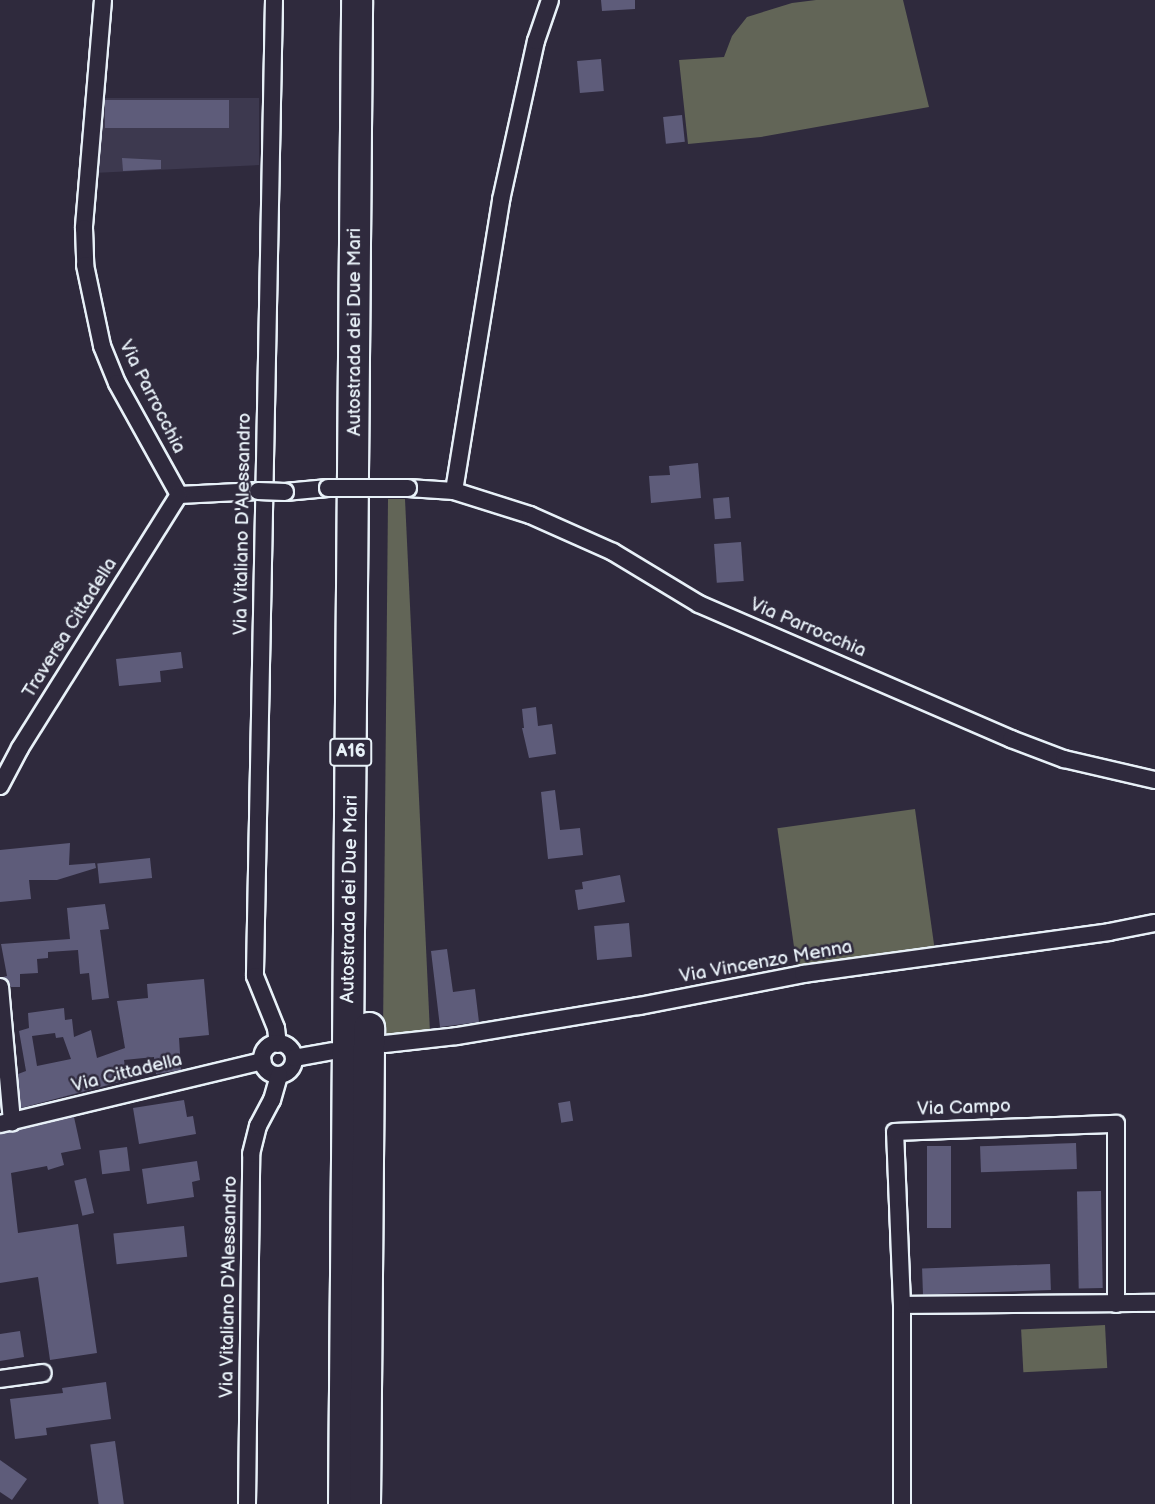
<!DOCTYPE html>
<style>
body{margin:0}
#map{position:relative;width:1155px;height:1504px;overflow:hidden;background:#2f2a3d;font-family:"Balsamiq Sans",sans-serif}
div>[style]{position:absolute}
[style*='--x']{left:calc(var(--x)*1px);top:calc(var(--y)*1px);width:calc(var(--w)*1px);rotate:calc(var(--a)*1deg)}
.built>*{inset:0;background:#3d394f}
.green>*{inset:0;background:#626557;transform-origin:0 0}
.building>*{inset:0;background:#5e5c7a;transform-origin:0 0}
.roads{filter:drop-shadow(2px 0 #e8f1f8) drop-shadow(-2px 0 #e8f1f8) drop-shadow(0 2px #e8f1f8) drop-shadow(0 -2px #e8f1f8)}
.street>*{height:16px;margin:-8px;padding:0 8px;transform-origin:8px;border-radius:8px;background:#2f2a3d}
.street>.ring{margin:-8px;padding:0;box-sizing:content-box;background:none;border:16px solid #2f2a3d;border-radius:50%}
.highway>*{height:30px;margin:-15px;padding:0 15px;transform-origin:15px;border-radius:15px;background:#2f2a3d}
.bridges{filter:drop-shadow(2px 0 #e8f1f8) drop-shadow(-2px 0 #e8f1f8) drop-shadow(0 2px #e8f1f8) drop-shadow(0 -2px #e8f1f8)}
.street-bridge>*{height:16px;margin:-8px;padding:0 8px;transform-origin:8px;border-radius:8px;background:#2f2a3d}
span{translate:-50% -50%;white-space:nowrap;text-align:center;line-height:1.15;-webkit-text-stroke:5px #2f2a3d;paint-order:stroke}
.shield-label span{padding:2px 5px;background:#2f2a3d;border:2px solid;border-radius:5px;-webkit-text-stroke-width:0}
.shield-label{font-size:18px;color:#e8f1f8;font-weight:700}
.street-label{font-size:19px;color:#e8f1f8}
</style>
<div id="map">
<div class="built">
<div style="clip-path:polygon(99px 98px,259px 98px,259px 165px,93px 173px)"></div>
</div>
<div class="green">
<div style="clip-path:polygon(816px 0,903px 0,929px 107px,761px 137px,688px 144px,679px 60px,724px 57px,732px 36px,747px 17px,792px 3px)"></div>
<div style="clip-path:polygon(388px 499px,405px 499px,430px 1033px,383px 1035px)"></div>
<div style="left:915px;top:809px;width:138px;height:139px;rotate:82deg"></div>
<div style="left:1105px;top:1325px;width:43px;height:84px;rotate:87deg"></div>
</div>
<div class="building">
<div style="clip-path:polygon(601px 0,635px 0,635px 9px,602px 11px)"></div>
<div style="left:601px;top:59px;width:32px;height:24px;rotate:85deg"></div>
<div style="left:105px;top:100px;width:124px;height:28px"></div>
<div style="left:682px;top:115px;width:27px;height:19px;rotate:84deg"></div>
<div style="clip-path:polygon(122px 158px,161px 160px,161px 169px,123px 171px)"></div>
<div style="clip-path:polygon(698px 463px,701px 498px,651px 503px,649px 476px,670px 475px,669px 466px)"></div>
<div style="left:729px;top:497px;width:21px;height:16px;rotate:85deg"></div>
<div style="left:741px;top:542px;width:39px;height:27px;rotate:86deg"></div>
<div style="clip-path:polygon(181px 652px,183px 668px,160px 671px,161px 682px,119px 686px,116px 659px)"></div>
<div style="clip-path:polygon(536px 707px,538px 726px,552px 724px,556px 754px,529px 758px,522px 728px,524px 728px,522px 709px)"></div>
<div style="clip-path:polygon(555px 790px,560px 830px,580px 828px,583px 855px,548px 859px,541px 792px)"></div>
<div style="clip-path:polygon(70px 843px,69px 865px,95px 863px,96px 868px,57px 880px,29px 880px,31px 899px,0 902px,0 850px)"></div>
<div style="left:150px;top:858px;width:20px;height:53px;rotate:84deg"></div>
<div style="clip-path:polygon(620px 875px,625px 902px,578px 910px,575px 890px,583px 889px,582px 882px)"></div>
<div style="clip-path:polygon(105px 904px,109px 929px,100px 930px,109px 998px,92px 1000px,89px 973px,80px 974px,78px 950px,48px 952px,48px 958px,37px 959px,38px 973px,20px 974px,20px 987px,11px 987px,3px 977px,7px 976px,1px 944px,70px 939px,67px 908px)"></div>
<div style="left:629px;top:923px;width:34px;height:35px;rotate:85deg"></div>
<div style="clip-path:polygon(447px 949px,453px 992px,475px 989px,479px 1022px,440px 1027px,431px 951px)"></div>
<div style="clip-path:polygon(evenodd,204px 979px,209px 1035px,179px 1038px,181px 1070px,156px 1074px,154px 1057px,124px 1060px,127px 1080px,21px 1108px,18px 1074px,26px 1071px,19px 1031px,29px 1028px,28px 1013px,64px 1008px,65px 1020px,72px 1019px,74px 1037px,91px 1030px,97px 1058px,125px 1048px,117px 1001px,148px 998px,147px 984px,204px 979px,55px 1033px,56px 1038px,63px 1037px,71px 1059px,37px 1066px,32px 1036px,55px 1033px)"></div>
<div style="clip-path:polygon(184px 1100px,187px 1117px,193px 1116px,196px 1134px,139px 1144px,133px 1108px)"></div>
<div style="left:570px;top:1101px;width:20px;height:12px;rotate:81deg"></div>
<div style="clip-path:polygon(74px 1117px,81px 1149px,61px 1153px,64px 1165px,48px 1170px,47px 1166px,11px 1173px,18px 1233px,78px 1224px,97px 1353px,50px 1360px,38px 1277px,0 1283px,0 1134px)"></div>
<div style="left:1076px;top:1143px;width:26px;height:96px;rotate:88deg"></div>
<div style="left:927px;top:1146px;width:24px;height:82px"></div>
<div style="left:127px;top:1147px;width:24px;height:28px;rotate:83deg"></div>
<div style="clip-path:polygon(197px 1161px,200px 1180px,192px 1182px,194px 1197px,147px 1204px,142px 1169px)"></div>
<div style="left:86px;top:1178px;width:36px;height:12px;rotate:77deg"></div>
<div style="left:1101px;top:1191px;width:97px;height:24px;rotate:89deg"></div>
<div style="left:184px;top:1226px;width:31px;height:71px;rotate:84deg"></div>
<div style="left:1050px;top:1264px;width:26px;height:128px;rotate:88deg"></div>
<div style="clip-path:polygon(20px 1331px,24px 1357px,0 1361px,0 1334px)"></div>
<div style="clip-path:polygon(106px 1382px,111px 1419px,46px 1428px,47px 1435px,15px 1439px,10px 1399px,63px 1393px,62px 1388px)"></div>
<div style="left:115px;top:1441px;width:64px;height:25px;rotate:82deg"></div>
<div style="clip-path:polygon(0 1460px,27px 1479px,12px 1500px,0 1492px)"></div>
</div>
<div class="roads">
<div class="street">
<div style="--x:103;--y:0;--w:229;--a:94.8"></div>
<div style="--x:84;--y:228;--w:37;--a:88"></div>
<div style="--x:85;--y:265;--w:83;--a:78.1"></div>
<div style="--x:102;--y:346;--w:40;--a:68"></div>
<div style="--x:117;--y:383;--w:128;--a:61"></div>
<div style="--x:179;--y:495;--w:79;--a:-2.9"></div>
<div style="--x:274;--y:0;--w:976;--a:91.12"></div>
<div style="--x:255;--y:976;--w:56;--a:68"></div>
<div style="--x:276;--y:1028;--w:16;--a:83"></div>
<div style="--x:408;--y:488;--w:46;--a:3.7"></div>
<div style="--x:454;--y:491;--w:80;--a:17.5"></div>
<div style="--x:530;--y:515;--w:91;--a:24"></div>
<div style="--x:613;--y:552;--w:100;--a:31.2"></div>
<div style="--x:699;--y:604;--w:340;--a:23.4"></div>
<div style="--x:1011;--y:739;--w:57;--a:20.7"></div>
<div style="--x:1064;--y:759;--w:93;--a:13"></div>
<div style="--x:454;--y:491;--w:295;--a:-80.8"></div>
<div style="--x:501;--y:200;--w:163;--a:-77.6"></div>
<div style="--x:536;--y:41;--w:43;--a:-71.1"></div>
<div style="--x:285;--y:492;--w:43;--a:-5.3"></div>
<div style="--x:0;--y:786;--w:43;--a:-62.2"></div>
<div style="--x:20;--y:748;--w:299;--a:-57.9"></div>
<div style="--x:0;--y:987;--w:136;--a:84.9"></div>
<div class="ring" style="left:262px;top:1043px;width:16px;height:16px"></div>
<div style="--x:385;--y:1044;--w:72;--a:-6.3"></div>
<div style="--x:457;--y:1036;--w:184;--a:-9.4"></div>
<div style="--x:639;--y:1006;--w:167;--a:-11"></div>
<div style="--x:803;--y:974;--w:309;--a:-7.8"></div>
<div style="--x:1109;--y:932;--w:47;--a:-11.1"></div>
<div style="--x:294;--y:1058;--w:39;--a:-10"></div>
<div style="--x:0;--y:1124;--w:270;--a:-13.5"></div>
<div style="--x:902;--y:1305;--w:253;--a:-0.5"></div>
<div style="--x:0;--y:1379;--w:43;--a:-7.9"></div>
<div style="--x:247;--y:1504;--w:350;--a:-89.3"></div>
<div style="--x:251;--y:1154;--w:29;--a:-76"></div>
<div style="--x:258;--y:1126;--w:30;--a:-62"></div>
<div style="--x:272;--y:1100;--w:26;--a:-74"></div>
<div style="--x:902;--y:1504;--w:199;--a:-90"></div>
<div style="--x:902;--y:1305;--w:173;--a:-92.3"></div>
<div style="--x:895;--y:1132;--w:221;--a:-2.1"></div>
<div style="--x:1116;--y:1124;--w:180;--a:90"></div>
</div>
<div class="highway">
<div style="--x:344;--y:1504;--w:1504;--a:-89.5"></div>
<div style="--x:365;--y:1504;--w:476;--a:-89.5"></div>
</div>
</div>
<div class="bridges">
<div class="street-bridge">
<div style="--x:328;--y:488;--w:80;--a:0"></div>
<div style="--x:258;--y:491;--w:27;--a:2"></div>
</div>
</div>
<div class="shield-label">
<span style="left:351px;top:752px">A16</span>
</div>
<div class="street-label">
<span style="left:355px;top:332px;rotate:-90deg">Autostrada dei Due Mari</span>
<span style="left:152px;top:397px;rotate:63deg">Via Parrocchia</span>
<span style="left:243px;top:524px;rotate:-89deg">Via Vitaliano D'Alessandro</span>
<span style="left:70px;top:628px;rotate:-58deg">Traversa Cittadella</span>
<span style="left:808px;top:628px;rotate:23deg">Via Parrocchia</span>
<span style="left:350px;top:899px;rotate:-89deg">Autostrada dei Due Mari</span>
<span style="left:766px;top:962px;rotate:-10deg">Via Vincenzo Menna</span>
<span style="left:127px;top:1073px;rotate:-14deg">Via Cittadella</span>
<span style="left:964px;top:1108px;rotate:-2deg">Via Campo</span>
<span style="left:229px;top:1287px;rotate:-89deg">Via Vitaliano D'Alessandro</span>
</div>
</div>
